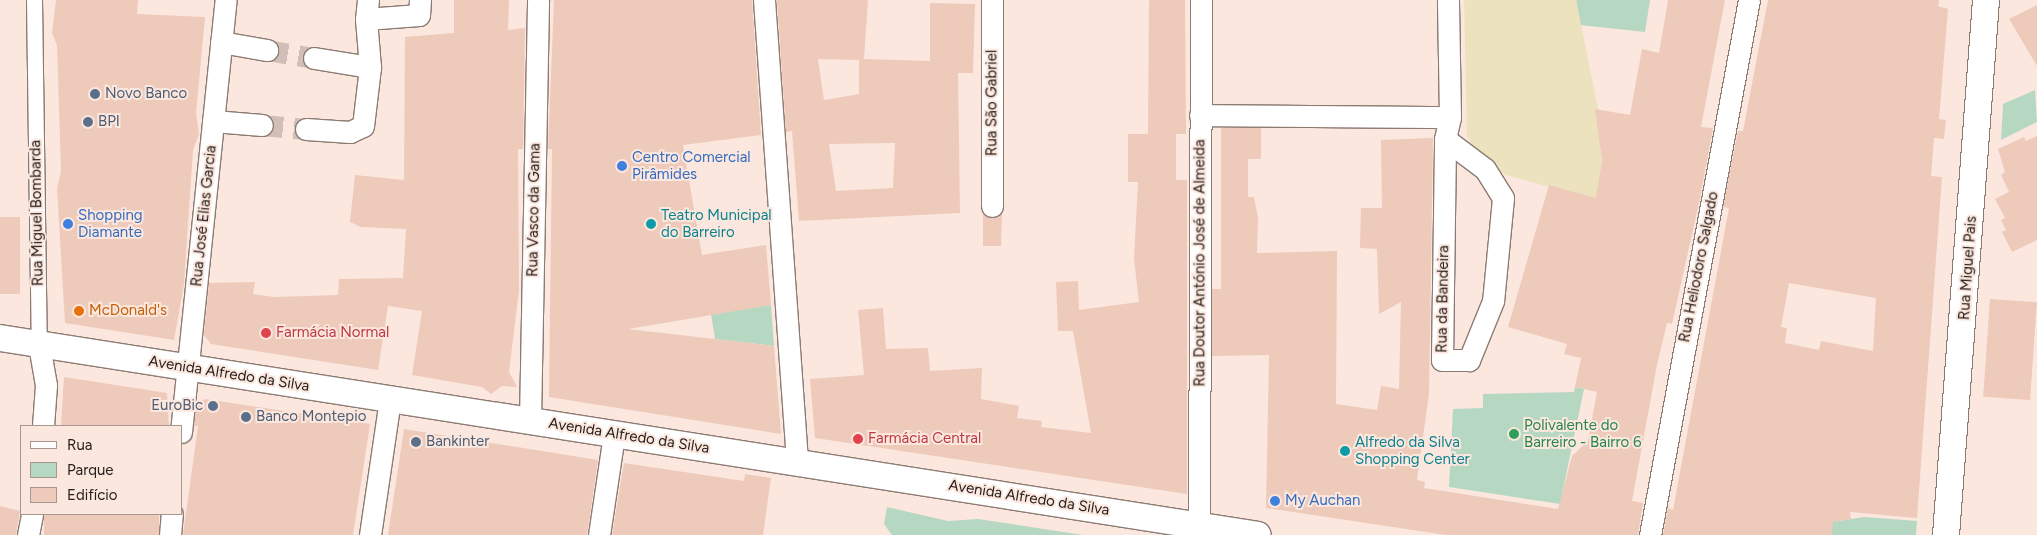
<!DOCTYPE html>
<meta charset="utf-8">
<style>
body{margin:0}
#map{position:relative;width:2037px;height:535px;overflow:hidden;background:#fbe7de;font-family:Figtree,sans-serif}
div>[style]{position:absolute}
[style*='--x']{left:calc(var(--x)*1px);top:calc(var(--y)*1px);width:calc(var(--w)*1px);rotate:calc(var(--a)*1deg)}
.green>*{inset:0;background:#b6d8c3}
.sand>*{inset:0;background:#ece2bd}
.building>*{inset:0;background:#eecaba;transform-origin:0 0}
.minor-tunnel>*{height:21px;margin-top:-10.5px;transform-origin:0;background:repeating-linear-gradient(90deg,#d1bfb7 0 21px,transparent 0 32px)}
.roads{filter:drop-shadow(1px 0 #8c7b73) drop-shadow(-1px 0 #8c7b73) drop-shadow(0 1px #8c7b73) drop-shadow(0 -1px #8c7b73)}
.pedestrian>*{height:15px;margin:-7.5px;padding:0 7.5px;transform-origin:7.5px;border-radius:7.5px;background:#fff}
.minor>*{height:21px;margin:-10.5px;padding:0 10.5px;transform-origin:10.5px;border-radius:10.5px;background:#fff}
.tertiary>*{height:26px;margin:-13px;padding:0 13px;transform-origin:13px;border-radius:13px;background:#fff}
.dots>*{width:14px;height:14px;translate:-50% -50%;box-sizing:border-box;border:2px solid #fbe7de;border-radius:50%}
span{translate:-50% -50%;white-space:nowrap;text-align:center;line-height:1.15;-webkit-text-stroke:4px #fbe7de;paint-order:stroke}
.service-label{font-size:15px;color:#4e5e75}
.left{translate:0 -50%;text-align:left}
.right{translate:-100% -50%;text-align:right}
.street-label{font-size:15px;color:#27201d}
.shop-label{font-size:15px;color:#366cbe}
.culture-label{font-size:15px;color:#0d838f}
.food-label{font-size:15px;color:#c56008}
.health-label{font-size:15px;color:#be3a42}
.leisure-label{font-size:15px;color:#27864d}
.legend{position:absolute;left:20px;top:425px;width:162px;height:90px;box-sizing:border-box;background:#fbe7de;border:1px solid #a69791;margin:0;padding:6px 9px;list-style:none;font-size:15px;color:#27201d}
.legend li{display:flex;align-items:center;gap:10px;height:25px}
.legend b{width:25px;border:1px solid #a69791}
</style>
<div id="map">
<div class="green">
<div style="clip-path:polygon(1576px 0,1650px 0,1645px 32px,1580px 25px)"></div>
<div style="clip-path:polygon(2035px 90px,2037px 122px,2001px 140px,2003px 104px)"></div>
<div style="clip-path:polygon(771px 305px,774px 346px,715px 339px,711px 314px)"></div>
<div style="clip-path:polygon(1575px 387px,1584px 389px,1560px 504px,1449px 487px,1453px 409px,1483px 408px,1483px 394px,1574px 392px)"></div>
<div style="clip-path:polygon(887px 507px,948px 521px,978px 519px,1083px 535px,892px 535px,884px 524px)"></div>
<div style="clip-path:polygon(1864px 517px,1917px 521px,1916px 535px,1819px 535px,1820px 524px)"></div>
</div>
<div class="sand">
<div style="clip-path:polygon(1464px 0,1576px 0,1598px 109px,1604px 202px,1506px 175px,1474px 150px,1467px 135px)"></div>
</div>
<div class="building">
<div style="clip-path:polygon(56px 0,138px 0,137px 14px,205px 17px,196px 113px,199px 134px,193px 150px,184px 284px,174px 340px,65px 323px,57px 189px,61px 171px,57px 45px,52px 33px)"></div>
<div style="clip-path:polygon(454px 0,509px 0,508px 30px,525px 28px,523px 149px,518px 149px,519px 290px,509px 372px,517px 387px,502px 386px,491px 394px,482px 387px,412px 375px,422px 311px,388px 306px,378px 370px,211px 344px,204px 335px,209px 283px,255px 282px,253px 294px,274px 297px,338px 295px,339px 279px,403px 278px,406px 229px,361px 227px,350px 222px,355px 175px,404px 180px,405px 37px,454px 33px)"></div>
<div style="clip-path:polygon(554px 0,752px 0,761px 135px,683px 145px,702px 255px,766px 245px,771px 305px,628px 329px,774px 346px,781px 434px,549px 397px,552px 149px,548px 149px)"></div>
<div style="clip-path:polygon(evenodd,777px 0,868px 0,864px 59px,930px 61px,930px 3px,975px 4px,973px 73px,958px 73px,960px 213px,799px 221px,792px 131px,786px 132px,777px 0,818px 59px,859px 60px,859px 94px,824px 100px,818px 59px,777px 0,895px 143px,893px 188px,836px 191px,829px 144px,895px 143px)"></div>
<div style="clip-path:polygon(1149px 0,1185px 0,1186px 134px,1176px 134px,1176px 180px,1187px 180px,1187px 494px,815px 438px,810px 379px,864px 375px,858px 310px,883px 308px,886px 349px,928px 348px,930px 371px,982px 368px,981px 399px,1019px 406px,1017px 418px,1042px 421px,1041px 427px,1091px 433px,1073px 331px,1058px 331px,1056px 282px,1078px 281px,1079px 310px,1139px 302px,1134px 259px,1138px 182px,1128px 182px,1128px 134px,1148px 134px)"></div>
<div style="clip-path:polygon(1668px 0,1725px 0,1701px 127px,1713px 128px,1699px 203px,1672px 324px,1667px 323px,1657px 365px,1632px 501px,1643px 503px,1638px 535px,1446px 535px,1266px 508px,1269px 355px,1212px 356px,1212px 289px,1221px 289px,1221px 128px,1261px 128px,1261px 159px,1248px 159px,1248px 197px,1254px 197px,1258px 218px,1257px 253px,1337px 251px,1336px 404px,1377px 410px,1381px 386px,1399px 389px,1401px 302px,1379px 314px,1377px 249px,1360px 248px,1361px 208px,1382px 208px,1381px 140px,1433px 138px,1429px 394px,1417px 480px,1425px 482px,1424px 488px,1558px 509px,1572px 456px,1588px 441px,1597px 392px,1575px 387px,1581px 358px,1564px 354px,1567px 344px,1508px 327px,1549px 185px,1596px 198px,1602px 161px,1595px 109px,1630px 115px,1642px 49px,1659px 53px)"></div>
<div style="clip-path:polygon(evenodd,1768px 0,1939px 0,1938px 6px,1948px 9px,1939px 119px,1946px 120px,1944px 139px,1934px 138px,1931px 176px,1942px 177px,1917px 518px,1850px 512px,1851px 519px,1833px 522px,1832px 535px,1663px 535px,1668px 508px,1673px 510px,1729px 208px,1723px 207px,1738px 131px,1743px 131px,1768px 0,1789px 283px,1876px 298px,1873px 351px,1821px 341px,1819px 350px,1785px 343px,1787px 328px,1781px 327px,1789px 283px)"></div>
<div style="clip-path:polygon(2037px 5px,2037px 66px,2009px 19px)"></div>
<div style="clip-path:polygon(2037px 136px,2037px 240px,2012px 252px,2002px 232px,2006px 230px,2001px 220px,2005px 218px,1995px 199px,2009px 192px,2001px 175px,2005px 172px,1998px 149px,2024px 137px,2026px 141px)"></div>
<div style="clip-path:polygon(1002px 213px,1001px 246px,983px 246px,983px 214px,992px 218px)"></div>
<div style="left:0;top:217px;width:20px;height:77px"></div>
<div style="left:1990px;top:299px;width:47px;height:98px;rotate:4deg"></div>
<div style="clip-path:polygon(64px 377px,167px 393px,169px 426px,61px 426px)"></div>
<div style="clip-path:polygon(205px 399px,370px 424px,353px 535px,183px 535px,198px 426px,194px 426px,196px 405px)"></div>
<div style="clip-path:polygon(404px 429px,598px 460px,587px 535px,388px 535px)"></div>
<div style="clip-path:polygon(624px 463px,744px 481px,745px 474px,771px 478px,763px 535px,612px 535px)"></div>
<div style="clip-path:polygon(0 506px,20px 511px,16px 535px,0 535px)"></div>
<div style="left:44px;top:514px;width:115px;height:21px"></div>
</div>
<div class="minor-tunnel">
<div style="--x:267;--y:50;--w:48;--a:9.7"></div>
<div style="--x:262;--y:125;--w:44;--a:5.2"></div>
</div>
<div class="roads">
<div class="pedestrian">
<div style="--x:34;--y:0;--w:345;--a:89.2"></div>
</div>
<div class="minor">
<div style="--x:368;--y:0;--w:19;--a:96"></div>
<div style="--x:366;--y:19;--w:53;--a:-4.3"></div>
<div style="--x:419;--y:15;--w:15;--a:-86"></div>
<div style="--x:764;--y:0;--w:462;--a:85.9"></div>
<div style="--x:992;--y:0;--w:206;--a:90"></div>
<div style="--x:221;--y:42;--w:47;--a:9.9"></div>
<div style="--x:314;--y:58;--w:57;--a:9.1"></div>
<div style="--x:1200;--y:115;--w:250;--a:0.5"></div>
<div style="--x:213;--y:121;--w:49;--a:4.7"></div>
<div style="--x:306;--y:129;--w:44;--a:3.9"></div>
<div style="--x:350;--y:132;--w:14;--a:-25"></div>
<div style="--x:363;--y:126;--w:59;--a:-83.2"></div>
<div style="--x:370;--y:67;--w:48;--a:-94.8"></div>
<div style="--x:1445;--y:139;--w:50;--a:36.9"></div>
<div style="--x:1485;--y:169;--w:34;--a:58"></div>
<div style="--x:1503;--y:198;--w:103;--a:95.5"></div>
<div style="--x:1493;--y:301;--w:64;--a:112.1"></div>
<div style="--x:1469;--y:360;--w:27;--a:180"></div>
<div style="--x:1442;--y:360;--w:221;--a:-89.2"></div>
<div style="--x:1445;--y:139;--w:23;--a:-77"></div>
<div style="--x:1450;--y:117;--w:117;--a:-91"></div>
<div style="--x:39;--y:345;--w:41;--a:80.1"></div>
<div style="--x:46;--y:385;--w:41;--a:94.2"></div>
<div style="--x:530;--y:420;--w:420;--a:-88.9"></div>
<div style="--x:181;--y:432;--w:434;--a:-84.1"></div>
<div style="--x:1199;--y:526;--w:526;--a:-89.78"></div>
<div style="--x:28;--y:535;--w:21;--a:-79"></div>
<div style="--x:170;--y:535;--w:21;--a:-85"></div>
<div style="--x:370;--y:535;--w:136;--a:-81.6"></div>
<div style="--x:599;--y:535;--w:101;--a:-81.5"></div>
<div style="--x:1650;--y:535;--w:544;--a:-79.52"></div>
</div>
<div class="tertiary">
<div style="--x:0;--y:338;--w:1273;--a:8.9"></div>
<div style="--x:1946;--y:535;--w:536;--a:-85.72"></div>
</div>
</div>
<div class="dots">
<div style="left:95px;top:94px;background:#5c6f8a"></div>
<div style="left:88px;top:122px;background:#5c6f8a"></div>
<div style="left:622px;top:166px;background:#3f7fe0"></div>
<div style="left:68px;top:224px;background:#3f7fe0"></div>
<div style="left:651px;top:224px;background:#0f9aa8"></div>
<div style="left:79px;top:311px;background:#e8710a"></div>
<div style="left:266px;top:333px;background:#e0444e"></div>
<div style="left:213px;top:406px;background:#5c6f8a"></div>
<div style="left:246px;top:417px;background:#5c6f8a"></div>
<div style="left:1514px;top:434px;background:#2e9e5b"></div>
<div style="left:858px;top:439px;background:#e0444e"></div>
<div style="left:416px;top:442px;background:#5c6f8a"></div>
<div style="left:1345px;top:451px;background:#0f9aa8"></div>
<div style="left:1275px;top:501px;background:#3f7fe0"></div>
</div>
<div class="service-label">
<span class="left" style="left:105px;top:94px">Novo Banco</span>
<span class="left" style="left:98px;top:122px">BPI</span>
<span class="right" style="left:203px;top:406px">EuroBic</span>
<span class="left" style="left:256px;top:417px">Banco Montepio</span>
<span class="left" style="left:426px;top:442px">Bankinter</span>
</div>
<div class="street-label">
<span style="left:992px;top:103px;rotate:-90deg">Rua São Gabriel</span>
<span style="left:534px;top:210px;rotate:-89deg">Rua Vasco da Gama</span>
<span style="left:37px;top:213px;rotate:-91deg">Rua Miguel Bombarda</span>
<span style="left:204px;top:216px;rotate:-84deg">Rua José Elias Garcia</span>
<span style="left:1200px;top:263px;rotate:-90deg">Rua Doutor António José de Almeida</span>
<span style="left:1699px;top:267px;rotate:-79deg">Rua Heliodoro Salgado</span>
<span style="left:1968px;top:268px;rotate:-86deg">Rua Miguel Pais</span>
<span style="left:1443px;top:299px;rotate:-89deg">Rua da Bandeira</span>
<span style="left:229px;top:374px;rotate:9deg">Avenida Alfredo da Silva</span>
<span style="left:629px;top:436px;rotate:9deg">Avenida Alfredo da Silva</span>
<span style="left:1029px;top:498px;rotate:9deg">Avenida Alfredo da Silva</span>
</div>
<div class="shop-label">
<span class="left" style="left:632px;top:166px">Centro Comercial<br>Pirâmides</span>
<span class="left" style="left:78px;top:224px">Shopping<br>Diamante</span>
<span class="left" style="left:1285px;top:501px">My Auchan</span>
</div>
<div class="culture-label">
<span class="left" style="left:661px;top:224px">Teatro Municipal<br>do Barreiro</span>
<span class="left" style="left:1355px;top:451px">Alfredo da Silva<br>Shopping Center</span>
</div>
<div class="food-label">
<span class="left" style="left:89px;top:311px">McDonald's</span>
</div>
<div class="health-label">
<span class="left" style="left:276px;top:333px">Farmácia Normal</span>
<span class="left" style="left:868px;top:439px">Farmácia Central</span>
</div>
<div class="leisure-label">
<span class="left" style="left:1524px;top:434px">Polivalente do<br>Barreiro - Bairro 6</span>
</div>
<ul class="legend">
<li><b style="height:6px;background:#fff"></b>Rua</li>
<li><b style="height:14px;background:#b6d8c3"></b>Parque</li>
<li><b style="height:14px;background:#eecaba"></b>Edifício</li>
</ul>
</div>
